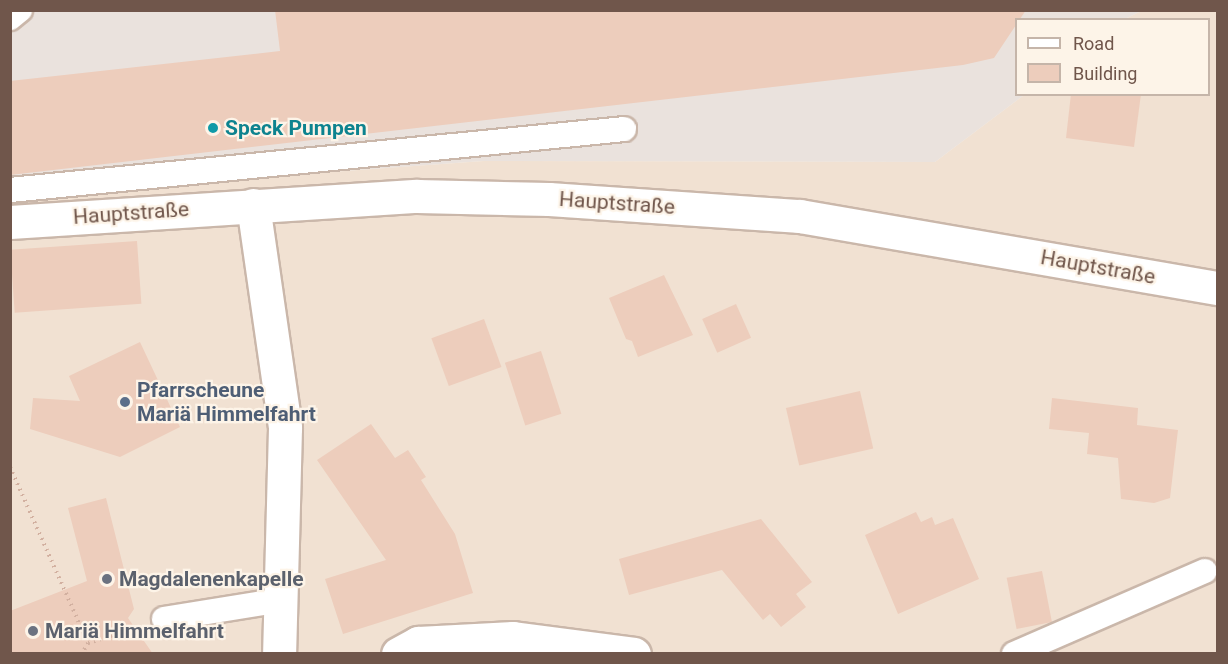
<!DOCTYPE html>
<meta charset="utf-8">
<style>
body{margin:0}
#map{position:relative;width:1228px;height:664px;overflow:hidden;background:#faefe2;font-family:Roboto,sans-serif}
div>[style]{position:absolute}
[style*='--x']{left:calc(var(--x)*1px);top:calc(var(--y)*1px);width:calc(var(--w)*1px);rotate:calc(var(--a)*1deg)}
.residential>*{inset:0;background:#f1e1d2}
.industrial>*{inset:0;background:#eae2dd}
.building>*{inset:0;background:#edcdbc;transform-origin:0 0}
.path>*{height:4px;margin-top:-2px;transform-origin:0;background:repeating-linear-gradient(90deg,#d2b0a0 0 1.5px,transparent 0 6px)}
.roads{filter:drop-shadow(2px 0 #cab7aa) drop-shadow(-2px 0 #cab7aa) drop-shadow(0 2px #cab7aa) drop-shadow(0 -2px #cab7aa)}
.lane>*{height:24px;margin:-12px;padding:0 12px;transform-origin:12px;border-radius:12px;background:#fff}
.street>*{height:33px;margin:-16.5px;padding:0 16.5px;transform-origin:16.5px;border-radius:16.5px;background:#fff}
.secondary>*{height:33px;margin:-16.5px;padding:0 16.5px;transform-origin:16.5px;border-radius:16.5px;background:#fff}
.dots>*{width:16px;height:16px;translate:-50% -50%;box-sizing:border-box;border:3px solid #fdf4e8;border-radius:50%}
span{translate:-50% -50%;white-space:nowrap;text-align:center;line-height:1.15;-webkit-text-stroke:4.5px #fdf4e8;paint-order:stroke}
.culture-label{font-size:21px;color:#0d838f;font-weight:700}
.left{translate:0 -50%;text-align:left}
.street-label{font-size:21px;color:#70564b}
.service-label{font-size:21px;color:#4e5e75;font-weight:700}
.worship-label{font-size:21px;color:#5b616d;font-weight:700}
.frame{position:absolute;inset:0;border:12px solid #70564b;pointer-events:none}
.legend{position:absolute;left:1015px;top:18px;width:195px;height:78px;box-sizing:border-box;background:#fdf4e8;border:2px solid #c5b5a9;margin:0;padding:8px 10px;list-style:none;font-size:18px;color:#70564b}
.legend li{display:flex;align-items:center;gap:12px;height:30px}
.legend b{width:30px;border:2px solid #c5b5a9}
</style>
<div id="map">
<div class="residential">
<div style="clip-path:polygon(1141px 11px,1217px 11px,1217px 653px,11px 654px,11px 195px,484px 161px,935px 162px,1024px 95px,1208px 94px,1208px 20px,1125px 19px)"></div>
</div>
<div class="industrial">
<div style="clip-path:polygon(11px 11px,1141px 11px,1125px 19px,1016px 20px,1016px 94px,1024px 95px,935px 162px,483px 161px,11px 195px)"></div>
</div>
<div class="building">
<div style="clip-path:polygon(275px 10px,1026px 10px,994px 58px,963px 65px,10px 175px,10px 81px,280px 51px)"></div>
<div style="clip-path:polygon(1071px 94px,1141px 94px,1134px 147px,1066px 138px)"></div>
<div style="left:137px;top:241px;width:63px;height:127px;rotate:86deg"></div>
<div style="clip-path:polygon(664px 275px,693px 335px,638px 357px,632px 341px,626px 339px,609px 298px)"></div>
<div style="left:736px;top:304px;width:37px;height:37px;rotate:66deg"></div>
<div style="left:484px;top:319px;width:51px;height:56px;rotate:70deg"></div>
<div style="clip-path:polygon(140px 342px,180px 427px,120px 457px,30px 429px,33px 398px,80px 401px,69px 376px)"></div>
<div style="left:541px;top:351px;width:66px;height:38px;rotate:72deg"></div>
<div style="left:860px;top:391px;width:59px;height:76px;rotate:77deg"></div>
<div style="clip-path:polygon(1052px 398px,1138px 408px,1137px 425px,1178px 430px,1170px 498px,1154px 503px,1121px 499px,1118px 458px,1087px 454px,1089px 433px,1049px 429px)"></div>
<div style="clip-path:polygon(371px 424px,395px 458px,408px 450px,426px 477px,421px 480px,455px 534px,473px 593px,343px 634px,325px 579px,386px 560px,317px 460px)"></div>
<div style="clip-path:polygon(106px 498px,134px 609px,128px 618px,153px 654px,10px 654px,10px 611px,87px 581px,68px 508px)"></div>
<div style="clip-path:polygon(916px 512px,921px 522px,932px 517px,935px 525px,953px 518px,979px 579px,898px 614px,865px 535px)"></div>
<div style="clip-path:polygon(761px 519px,812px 582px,796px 594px,806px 607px,781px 627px,770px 614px,763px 620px,722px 570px,629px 595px,619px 559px)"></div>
<div style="left:1042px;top:571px;width:52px;height:36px;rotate:79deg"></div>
</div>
<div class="path">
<div style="--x:10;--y:467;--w:193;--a:66.1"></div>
<div style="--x:88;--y:643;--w:13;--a:119"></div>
<div style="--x:88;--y:643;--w:47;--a:-17.3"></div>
</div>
<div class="roads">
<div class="lane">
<div style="--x:10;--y:18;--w:13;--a:-39"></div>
<div style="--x:10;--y:190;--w:617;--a:-5.67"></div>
<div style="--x:164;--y:619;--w:119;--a:-9.2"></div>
<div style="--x:1014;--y:654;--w:208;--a:-23.5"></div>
</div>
<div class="street">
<div style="--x:398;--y:654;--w:23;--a:-29"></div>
<div style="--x:418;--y:643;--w:95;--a:-3"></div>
<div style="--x:513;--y:638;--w:122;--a:7.5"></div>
</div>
<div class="secondary">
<div style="--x:253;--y:205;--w:225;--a:81.8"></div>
<div style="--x:285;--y:428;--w:226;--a:91.5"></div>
<div style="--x:10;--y:222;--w:408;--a:-3.7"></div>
<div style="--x:417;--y:196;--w:132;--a:1.3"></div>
<div style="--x:549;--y:199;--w:252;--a:3.9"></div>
<div style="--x:800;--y:216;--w:424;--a:9.8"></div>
</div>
</div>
<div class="dots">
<div style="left:213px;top:128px;background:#0f9aa8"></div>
<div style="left:125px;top:402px;background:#5c6f8a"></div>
<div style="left:107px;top:579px;background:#6b7280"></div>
<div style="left:33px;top:631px;background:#6b7280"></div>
</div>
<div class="culture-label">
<span class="left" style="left:225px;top:128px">Speck Pumpen</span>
</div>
<div class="street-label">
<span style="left:617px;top:203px;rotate:4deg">Hauptstraße</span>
<span style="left:131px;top:213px;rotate:-4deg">Hauptstraße</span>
<span style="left:1098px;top:267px;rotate:10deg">Hauptstraße</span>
</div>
<div class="service-label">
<span class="left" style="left:137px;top:402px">Pfarrscheune<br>Mariä Himmelfahrt</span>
</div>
<div class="worship-label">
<span class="left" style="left:119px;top:579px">Magdalenenkapelle</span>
<span class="left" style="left:45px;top:631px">Mariä Himmelfahrt</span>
</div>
<div class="frame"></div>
<ul class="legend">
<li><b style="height:8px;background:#fff"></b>Road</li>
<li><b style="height:16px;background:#edcdbc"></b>Building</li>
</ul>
</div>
